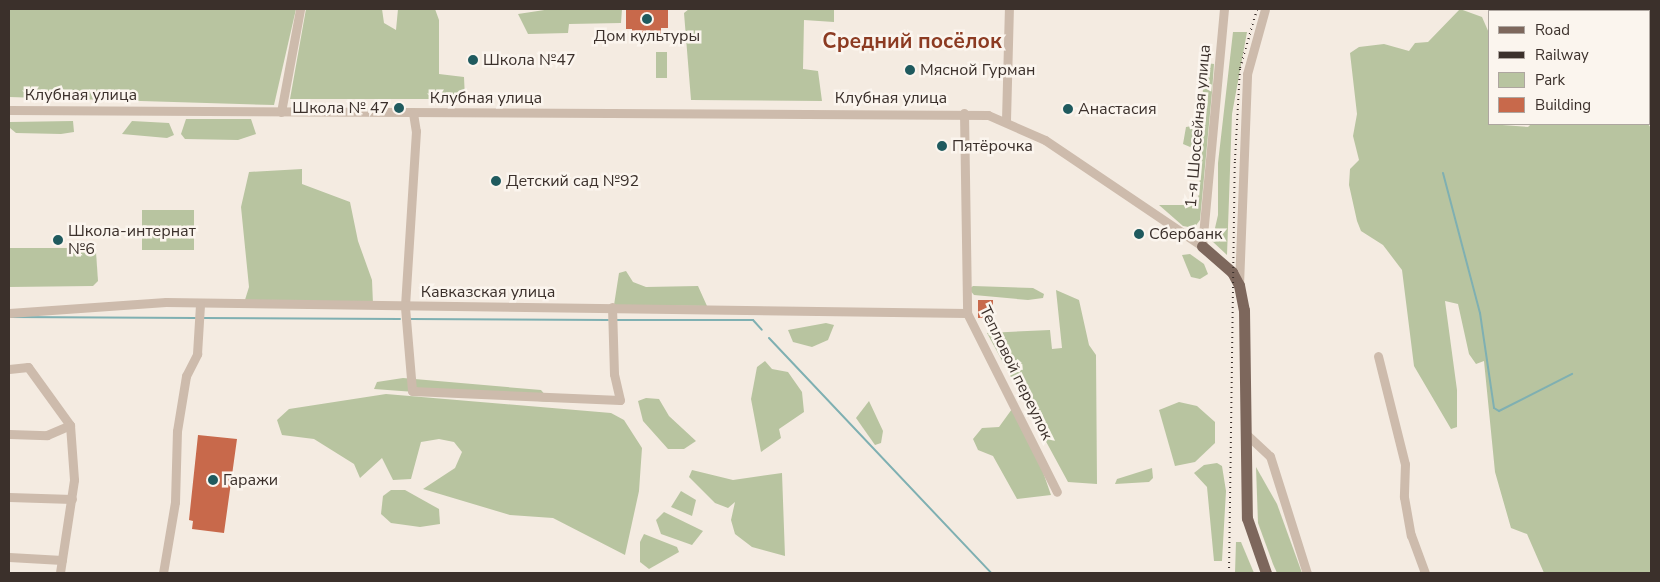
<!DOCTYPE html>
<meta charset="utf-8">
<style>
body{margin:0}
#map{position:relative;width:1660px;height:582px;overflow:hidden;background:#f4ebe1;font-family:"Nunito Sans",sans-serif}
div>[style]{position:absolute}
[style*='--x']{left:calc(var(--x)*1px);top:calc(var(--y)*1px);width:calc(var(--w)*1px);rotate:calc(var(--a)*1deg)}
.green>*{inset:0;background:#b8c4a0;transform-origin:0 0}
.stream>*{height:2px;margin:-1px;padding:0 1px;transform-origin:1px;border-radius:1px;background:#7fb0b2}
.building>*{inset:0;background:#c8694b;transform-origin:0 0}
.minor>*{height:9px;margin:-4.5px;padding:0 4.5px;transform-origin:4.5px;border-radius:4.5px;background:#cdbbac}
.major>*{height:11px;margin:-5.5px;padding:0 5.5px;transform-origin:5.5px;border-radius:5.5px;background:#7d675c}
.rail>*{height:2px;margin-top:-1px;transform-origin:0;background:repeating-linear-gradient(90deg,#3b302b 0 1px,transparent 0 5px)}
.dots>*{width:14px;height:14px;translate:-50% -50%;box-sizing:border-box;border:2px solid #fbf5ee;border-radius:50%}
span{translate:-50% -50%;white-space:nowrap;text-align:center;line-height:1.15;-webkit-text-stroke:5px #fbf5ee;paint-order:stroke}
.poi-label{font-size:16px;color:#3b302b}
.left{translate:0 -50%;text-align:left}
.right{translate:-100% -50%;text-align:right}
.street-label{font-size:16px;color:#3b302b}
.district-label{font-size:21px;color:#8c3b22;font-weight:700}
.frame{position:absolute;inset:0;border:10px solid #3b302b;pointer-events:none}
.legend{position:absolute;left:1488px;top:10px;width:162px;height:115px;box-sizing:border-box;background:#fbf5ee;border:1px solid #aea6a0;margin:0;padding:6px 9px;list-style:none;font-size:15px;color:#3b302b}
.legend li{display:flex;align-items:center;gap:10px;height:25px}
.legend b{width:25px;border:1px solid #aea6a0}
</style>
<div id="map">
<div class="green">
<div style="clip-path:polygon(9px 9px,296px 9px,274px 105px,9px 97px)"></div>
<div style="clip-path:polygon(306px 9px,382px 9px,384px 23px,396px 30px,398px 9px,435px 9px,439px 20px,439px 74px,464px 77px,465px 99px,290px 99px)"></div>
<div style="clip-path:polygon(551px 9px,622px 9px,621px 23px,569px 24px,568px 33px,528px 34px,518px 14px)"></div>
<div style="clip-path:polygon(689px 9px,834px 9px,834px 22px,804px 20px,803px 69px,818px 71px,822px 101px,691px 100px,684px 13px)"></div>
<div style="clip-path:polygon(1460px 9px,1482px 17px,1489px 33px,1489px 124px,1528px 127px,1531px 124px,1648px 124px,1651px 128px,1651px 573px,1544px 573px,1527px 534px,1511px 528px,1495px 472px,1484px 361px,1476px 364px,1469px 354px,1458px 304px,1445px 301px,1457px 390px,1457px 427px,1451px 429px,1414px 366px,1402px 270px,1383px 245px,1361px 231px,1357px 221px,1349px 185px,1350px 169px,1359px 160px,1353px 136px,1357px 114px,1350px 53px,1359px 47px,1384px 44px,1409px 51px,1415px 43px,1428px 42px)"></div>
<div style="clip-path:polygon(1233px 32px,1247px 32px,1232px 114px,1227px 255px,1212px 241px,1218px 215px,1218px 163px)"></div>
<div style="left:656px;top:52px;width:11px;height:26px"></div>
<div style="clip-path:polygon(1206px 63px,1214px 64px,1212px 92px,1200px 220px,1194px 228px,1183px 226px,1159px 205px,1194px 205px,1198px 201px,1202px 152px,1183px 144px,1186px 127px,1199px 125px)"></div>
<div style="clip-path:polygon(186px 119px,251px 119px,256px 134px,238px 140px,185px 139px,181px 134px)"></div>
<div style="clip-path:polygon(73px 121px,74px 132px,61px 134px,16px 133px,10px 128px,10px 122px)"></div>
<div style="clip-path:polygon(132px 121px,169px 123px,174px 135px,167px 138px,122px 134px)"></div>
<div style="clip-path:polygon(302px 169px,302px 184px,350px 202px,358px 241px,372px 280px,373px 304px,244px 303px,249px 287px,241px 207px,249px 172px)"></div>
<div style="left:194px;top:210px;width:40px;height:52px;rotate:90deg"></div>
<div style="clip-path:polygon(9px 248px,92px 248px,96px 252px,98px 281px,93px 286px,9px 287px)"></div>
<div style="clip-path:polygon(1190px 254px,1204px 264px,1208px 274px,1200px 279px,1191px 277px,1186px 265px,1182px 255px)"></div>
<div style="clip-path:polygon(626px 271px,633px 282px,646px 287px,698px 286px,707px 306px,614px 305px,619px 273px)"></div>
<div style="clip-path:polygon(973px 286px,1033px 288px,1044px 294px,1043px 298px,1028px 300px,974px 295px,969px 289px)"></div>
<div style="clip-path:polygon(1056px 290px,1079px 300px,1089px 345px,1096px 355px,1097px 484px,1068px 482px,987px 333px,1050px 330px,1052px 349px,1062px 348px)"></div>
<div style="clip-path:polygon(826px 323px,834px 325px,828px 340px,812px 347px,793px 342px,788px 330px)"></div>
<div style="clip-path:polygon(765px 361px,772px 369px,788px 372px,802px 392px,804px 412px,779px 429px,781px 438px,761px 452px,751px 399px,757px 367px)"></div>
<div style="clip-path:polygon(403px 378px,541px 390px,551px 402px,374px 389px,377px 382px)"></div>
<div style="clip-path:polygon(386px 394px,611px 413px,624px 420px,642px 448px,639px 491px,625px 555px,553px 518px,510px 515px,423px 489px,455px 468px,462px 452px,454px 442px,439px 439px,421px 442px,411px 479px,393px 480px,382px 458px,360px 478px,354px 464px,314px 439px,282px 435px,277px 420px,289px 409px)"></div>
<div style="clip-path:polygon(646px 398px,659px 399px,669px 416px,696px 441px,684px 449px,668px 449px,643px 421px,638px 401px)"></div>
<div style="clip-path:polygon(869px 401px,883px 431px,881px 443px,875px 445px,856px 418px)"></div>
<div style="clip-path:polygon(1179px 402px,1197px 406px,1215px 422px,1215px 443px,1195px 462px,1175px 466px,1159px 410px)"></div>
<div style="clip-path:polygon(1012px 409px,1036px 452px,1051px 495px,1017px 499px,993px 456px,978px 450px,973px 439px,982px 428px,999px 427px)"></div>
<div style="clip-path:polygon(1217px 463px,1222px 466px,1226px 491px,1222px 561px,1214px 561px,1207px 487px,1194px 473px,1204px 465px)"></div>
<div style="clip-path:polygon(1256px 467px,1277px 504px,1302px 573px,1277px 573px,1273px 564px,1258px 523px)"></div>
<div style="clip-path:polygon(1152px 468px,1153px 478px,1149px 482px,1115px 484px,1117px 479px)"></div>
<div style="clip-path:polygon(692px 470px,733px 480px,782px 473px,785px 556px,752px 547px,735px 534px,731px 520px,735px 502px,728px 508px,715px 503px,689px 477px)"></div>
<div style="clip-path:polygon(391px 490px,405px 490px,439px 509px,440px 524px,420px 527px,391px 523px,381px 514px,383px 496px)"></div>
<div style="clip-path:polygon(681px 491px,696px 500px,692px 516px,671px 507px)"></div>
<div style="clip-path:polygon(664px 512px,703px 531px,692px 545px,661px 534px,656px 520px)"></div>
<div style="clip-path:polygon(644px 534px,677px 547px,679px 552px,649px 569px,640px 562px,640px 542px)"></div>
<div style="clip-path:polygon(1236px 542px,1241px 542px,1254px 573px,1235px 573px)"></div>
</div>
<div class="stream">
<div style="--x:1443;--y:173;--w:145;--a:75.2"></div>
<div style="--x:1480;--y:313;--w:96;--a:81.6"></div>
<div style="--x:1494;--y:408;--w:6;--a:31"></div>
<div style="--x:1499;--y:411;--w:82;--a:-26.9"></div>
<div style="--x:9;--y:317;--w:186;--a:0.3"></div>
<div style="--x:203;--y:318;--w:197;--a:0.3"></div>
<div style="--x:411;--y:319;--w:197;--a:0.3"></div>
<div style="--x:616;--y:320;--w:137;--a:0"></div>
<div style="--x:753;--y:320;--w:13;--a:48"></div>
<div style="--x:769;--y:338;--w:323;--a:46.6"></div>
</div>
<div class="building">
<div style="clip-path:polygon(626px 9px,668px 9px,668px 28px,661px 28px,661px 38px,632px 38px,632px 29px,626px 29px)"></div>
<div style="left:978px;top:300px;width:15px;height:18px"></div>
<div style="clip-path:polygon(198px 435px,237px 439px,224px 533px,192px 529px,193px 521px,189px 520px)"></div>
</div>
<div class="minor">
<div style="--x:9;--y:110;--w:979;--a:0.29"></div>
<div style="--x:988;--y:115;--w:62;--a:23.7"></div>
<div style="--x:1045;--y:140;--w:189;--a:34"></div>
<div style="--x:1202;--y:246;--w:238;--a:-84.7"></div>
<div style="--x:281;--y:112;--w:105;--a:-79.5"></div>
<div style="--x:413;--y:113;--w:18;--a:81"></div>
<div style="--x:416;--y:131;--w:176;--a:93.6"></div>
<div style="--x:405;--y:307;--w:84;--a:85.2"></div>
<div style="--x:412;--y:391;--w:208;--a:2.5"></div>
<div style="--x:620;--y:400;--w:27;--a:-103"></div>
<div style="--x:614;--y:374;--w:67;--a:-91.7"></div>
<div style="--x:964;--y:113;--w:200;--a:89.1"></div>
<div style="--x:967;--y:313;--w:200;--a:63.3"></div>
<div style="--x:1006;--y:120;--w:111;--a:-88.5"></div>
<div style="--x:1239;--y:285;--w:211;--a:-87.8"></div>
<div style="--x:1247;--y:74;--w:67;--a:-74.5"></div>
<div style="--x:9;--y:313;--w:157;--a:-4"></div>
<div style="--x:166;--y:302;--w:801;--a:0.79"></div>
<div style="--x:1378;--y:356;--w:111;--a:76"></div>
<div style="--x:1405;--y:464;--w:33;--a:92"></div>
<div style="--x:1404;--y:497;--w:39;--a:80"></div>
<div style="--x:1411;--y:535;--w:40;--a:69.8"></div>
<div style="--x:9;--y:369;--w:19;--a:-6"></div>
<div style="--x:28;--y:367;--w:72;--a:54.1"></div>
<div style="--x:70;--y:425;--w:55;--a:85.8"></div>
<div style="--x:74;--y:480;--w:94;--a:98.6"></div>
<div style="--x:1245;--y:433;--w:34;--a:43"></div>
<div style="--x:1270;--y:456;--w:123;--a:72.5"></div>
<div style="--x:9;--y:434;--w:38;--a:2"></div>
<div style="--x:47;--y:435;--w:25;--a:-23"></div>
<div style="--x:9;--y:497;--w:63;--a:1.8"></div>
<div style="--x:9;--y:557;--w:53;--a:3.2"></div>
<div style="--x:163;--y:573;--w:72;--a:-80.4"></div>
<div style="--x:175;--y:502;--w:71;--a:-88.4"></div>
<div style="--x:177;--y:431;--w:56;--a:-80.7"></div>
<div style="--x:186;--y:376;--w:25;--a:-63"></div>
<div style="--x:197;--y:354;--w:49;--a:-86.5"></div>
</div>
<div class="major">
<div style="--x:1202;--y:246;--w:40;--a:41"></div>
<div style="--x:1232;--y:272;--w:15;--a:62"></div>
<div style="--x:1239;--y:285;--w:25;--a:79"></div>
<div style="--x:1244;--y:310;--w:208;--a:89.2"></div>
<div style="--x:1247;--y:518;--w:58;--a:70.9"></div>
</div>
<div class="rail">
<div style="--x:1229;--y:573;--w:413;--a:-89.2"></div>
<div style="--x:1235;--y:160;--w:92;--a:-86.9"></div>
<div style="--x:1240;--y:68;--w:61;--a:-73.9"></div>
</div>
<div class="dots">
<div style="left:647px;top:19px;background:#1f5a5e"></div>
<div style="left:473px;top:60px;background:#1f5a5e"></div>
<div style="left:910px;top:70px;background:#1f5a5e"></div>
<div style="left:399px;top:108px;background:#1f5a5e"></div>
<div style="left:1068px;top:109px;background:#1f5a5e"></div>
<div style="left:942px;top:146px;background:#1f5a5e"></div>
<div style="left:496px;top:181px;background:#1f5a5e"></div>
<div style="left:1139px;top:234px;background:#1f5a5e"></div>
<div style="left:58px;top:240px;background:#1f5a5e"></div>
<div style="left:213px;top:480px;background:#1f5a5e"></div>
</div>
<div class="poi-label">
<span style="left:647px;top:36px">Дом культуры</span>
<span class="left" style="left:483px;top:60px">Школа №47</span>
<span class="left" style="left:920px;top:70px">Мясной Гурман</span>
<span class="right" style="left:389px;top:108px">Школа № 47</span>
<span class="left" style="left:1078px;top:109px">Анастасия</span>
<span class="left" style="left:952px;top:146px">Пятёрочка</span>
<span class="left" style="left:506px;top:181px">Детский сад №92</span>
<span class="left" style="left:68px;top:240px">Школа-интернат<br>№6</span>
<span class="left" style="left:1149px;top:234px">Сбербанк</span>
<span class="left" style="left:223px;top:480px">Гаражи</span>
</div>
<div class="street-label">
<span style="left:81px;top:95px">Клубная улица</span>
<span style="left:486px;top:98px">Клубная улица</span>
<span style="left:891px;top:98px">Клубная улица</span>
<span style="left:1198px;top:126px;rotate:-85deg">1-я Шоссейная улица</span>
<span style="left:488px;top:292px">Кавказская улица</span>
<span style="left:1016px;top:373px;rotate:64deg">Тепловой переулок</span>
</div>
<div class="district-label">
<span style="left:912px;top:41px">Средний посёлок</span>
</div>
<div class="frame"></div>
<ul class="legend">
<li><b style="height:6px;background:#7d675c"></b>Road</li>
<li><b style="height:6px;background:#3b302b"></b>Railway</li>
<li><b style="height:14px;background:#b8c4a0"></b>Park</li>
<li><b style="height:14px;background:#c8694b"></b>Building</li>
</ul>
</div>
